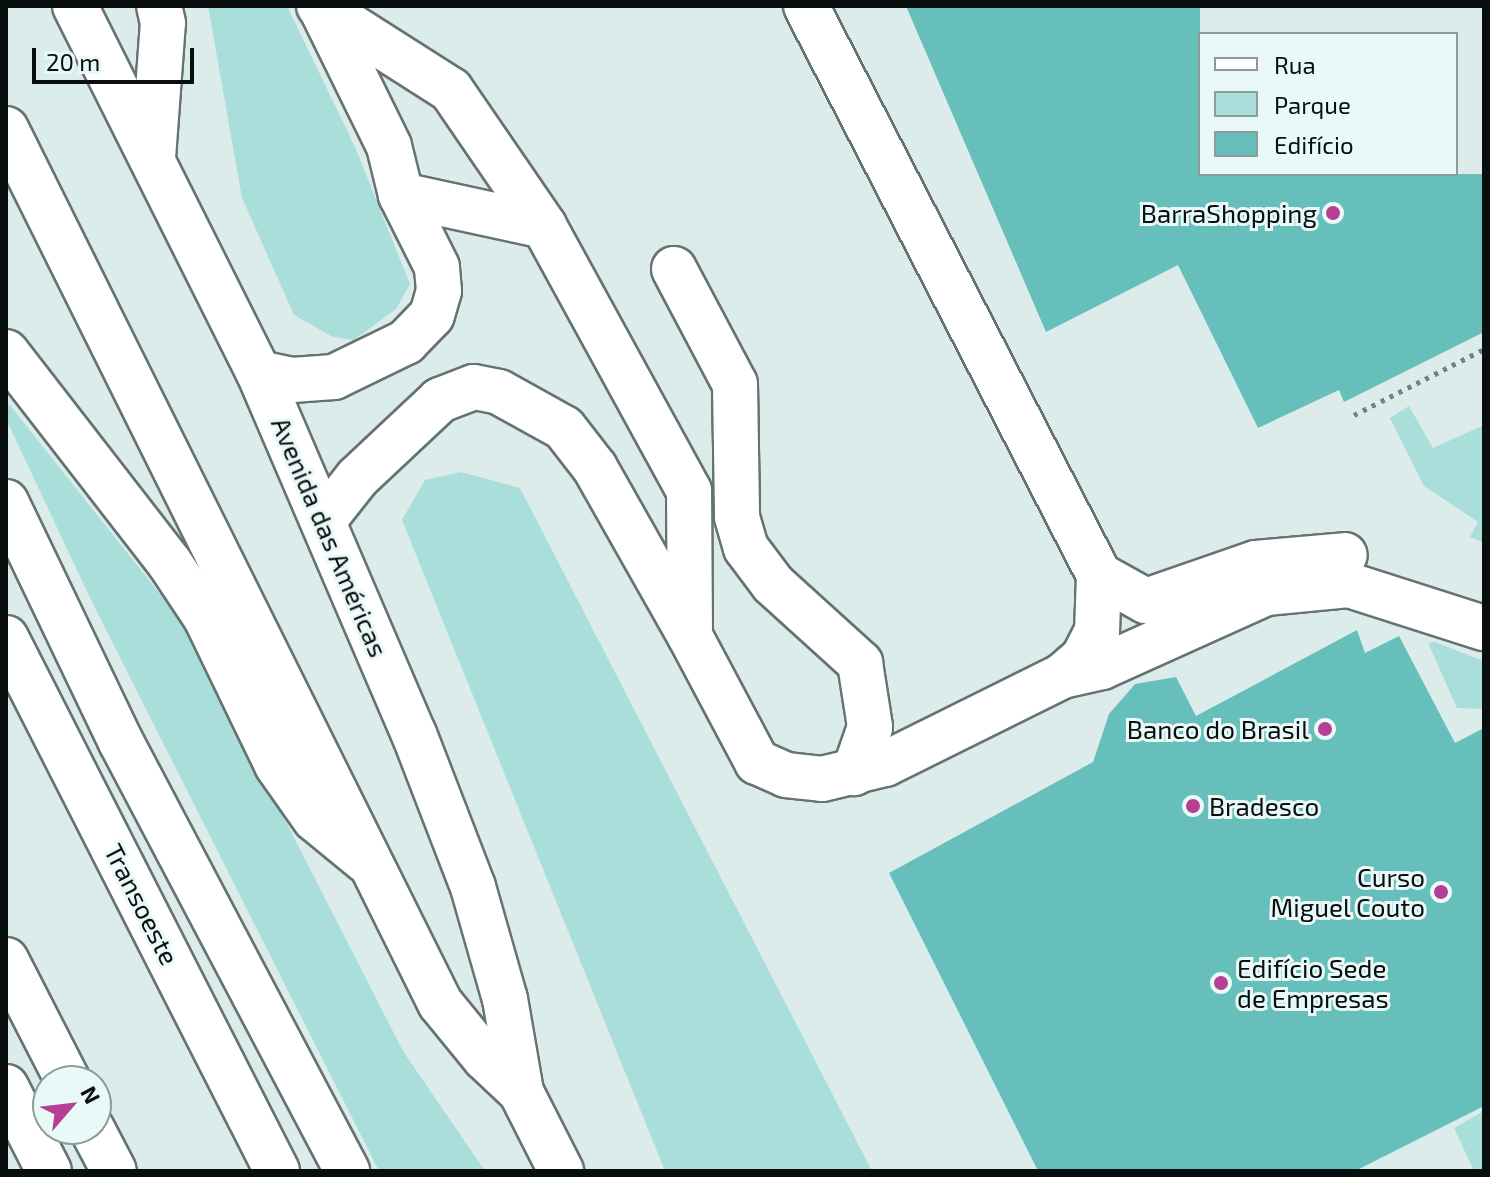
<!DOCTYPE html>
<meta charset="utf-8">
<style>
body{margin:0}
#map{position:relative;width:1490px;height:1177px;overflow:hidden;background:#dceceb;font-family:"Exo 2",sans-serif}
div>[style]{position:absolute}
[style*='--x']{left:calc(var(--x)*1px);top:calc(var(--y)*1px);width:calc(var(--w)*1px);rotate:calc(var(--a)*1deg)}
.green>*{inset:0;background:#aadedb}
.building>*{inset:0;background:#67bfbb}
.path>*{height:5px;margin-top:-2.5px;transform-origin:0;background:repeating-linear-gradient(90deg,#75807f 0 4px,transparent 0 10px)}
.roads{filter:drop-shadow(2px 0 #657372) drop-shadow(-2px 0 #657372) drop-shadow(0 2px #657372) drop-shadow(0 -2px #657372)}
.minor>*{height:44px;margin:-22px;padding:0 22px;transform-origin:22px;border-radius:22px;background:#fff}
.major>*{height:44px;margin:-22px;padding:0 22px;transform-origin:22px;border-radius:22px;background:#fff}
.highway>*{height:44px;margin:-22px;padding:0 22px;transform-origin:22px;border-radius:22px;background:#fff}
.dots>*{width:22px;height:22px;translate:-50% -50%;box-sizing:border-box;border:4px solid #e9f9f8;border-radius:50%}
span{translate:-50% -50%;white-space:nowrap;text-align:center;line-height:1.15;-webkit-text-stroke:6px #e9f9f8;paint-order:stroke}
.poi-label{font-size:26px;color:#090e0e}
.right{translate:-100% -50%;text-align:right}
.left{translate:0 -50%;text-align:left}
.street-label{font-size:26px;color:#090e0e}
.frame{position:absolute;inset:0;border:8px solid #090e0e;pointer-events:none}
.legend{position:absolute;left:1198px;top:32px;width:260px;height:144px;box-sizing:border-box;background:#e9f9f8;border:2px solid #8f9b9a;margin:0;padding:10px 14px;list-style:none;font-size:24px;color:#090e0e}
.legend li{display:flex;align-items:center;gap:16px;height:40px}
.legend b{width:40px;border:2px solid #8f9b9a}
.north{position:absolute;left:32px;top:1065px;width:80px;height:80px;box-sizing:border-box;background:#e9f9f8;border:2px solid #8f9b9a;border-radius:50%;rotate:62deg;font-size:22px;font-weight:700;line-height:32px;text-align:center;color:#090e0e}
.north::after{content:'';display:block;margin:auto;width:28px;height:36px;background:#b63e93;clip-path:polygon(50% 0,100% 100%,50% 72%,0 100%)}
.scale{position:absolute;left:32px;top:48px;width:162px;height:36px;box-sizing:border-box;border:4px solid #090e0e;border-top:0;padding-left:10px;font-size:24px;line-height:28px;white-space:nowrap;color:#090e0e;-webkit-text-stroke:6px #e9f9f8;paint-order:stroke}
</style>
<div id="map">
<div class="green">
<div style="clip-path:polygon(208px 6px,287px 6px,355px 147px,410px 284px,396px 309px,354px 340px,333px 337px,294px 315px,242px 198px)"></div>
<div style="clip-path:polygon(9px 404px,187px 628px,403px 1051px,485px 1171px,379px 1171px,92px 602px,6px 419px)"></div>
<div style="clip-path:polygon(1409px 406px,1433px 448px,1484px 425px,1484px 543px,1470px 537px,1478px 522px,1424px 486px,1390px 418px)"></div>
<div style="clip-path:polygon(461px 472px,520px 488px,872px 1171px,665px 1171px,402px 520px,425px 480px)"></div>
<div style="clip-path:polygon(1435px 642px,1484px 661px,1484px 709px,1457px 708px,1428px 643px)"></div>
<div style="clip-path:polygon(1484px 1111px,1484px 1171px,1474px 1171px,1454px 1128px)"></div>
</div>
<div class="building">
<div style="clip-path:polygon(906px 6px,1200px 6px,1200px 174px,1484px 174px,1484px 332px,1344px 402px,1339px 390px,1258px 428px,1178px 265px,1046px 332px)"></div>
<div style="clip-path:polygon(1357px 630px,1365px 653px,1399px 636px,1455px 743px,1484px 728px,1484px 1106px,1355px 1171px,1038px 1171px,889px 873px,1093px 762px,1109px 714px,1135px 684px,1176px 677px,1196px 716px)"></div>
</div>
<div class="path">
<div style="--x:1354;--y:415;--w:146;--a:-26.9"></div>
</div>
<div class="roads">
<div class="minor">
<div style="--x:319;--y:6;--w:156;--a:32.5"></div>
<div style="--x:451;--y:90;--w:165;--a:55.6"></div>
<div style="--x:544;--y:226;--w:302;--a:61.3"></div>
<div style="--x:689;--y:491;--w:145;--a:89.6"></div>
<div style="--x:690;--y:636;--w:143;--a:62"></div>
<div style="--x:757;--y:762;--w:32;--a:24"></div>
<div style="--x:786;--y:775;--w:36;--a:6"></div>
<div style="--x:822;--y:779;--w:65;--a:-13.4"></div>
<div style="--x:885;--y:764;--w:198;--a:-26.4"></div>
<div style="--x:1062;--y:676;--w:41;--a:-12.7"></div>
<div style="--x:1102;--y:667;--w:180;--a:-24.3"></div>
<div style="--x:1266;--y:593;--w:83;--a:-5.5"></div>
<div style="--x:1349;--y:585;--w:142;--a:17.7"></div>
<div style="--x:806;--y:6;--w:640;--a:62.75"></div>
<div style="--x:1099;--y:575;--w:56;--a:92"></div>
<div style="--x:1097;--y:631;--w:29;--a:117"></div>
<div style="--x:1084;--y:657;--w:29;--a:139"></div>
<div style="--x:153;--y:158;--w:135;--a:-85.8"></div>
<div style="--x:163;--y:23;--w:17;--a:-103"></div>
<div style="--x:401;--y:195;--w:146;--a:12.2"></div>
<div style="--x:674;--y:269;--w:130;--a:62.1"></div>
<div style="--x:735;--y:384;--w:133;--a:89.1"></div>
<div style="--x:737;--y:517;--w:32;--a:74"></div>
<div style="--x:746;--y:548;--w:45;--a:53.1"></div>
<div style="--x:773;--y:584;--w:118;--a:42.2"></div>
<div style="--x:860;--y:663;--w:65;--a:81.1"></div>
<div style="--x:870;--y:727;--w:49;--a:109.2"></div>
<div style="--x:259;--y:373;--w:34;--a:12"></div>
<div style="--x:292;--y:380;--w:42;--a:-4.1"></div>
<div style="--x:334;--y:377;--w:80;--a:-25.9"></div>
<div style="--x:406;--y:342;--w:37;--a:-46"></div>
<div style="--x:432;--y:315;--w:25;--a:-74"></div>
<div style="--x:439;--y:291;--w:24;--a:-95"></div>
<div style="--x:437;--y:267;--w:80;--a:-116.6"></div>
<div style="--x:401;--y:195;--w:50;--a:-103.8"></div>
<div style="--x:389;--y:146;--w:149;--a:-116.2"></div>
<div style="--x:324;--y:520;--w:53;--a:-51.8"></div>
<div style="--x:357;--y:478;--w:114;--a:-43.2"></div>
<div style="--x:440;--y:400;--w:36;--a:-21"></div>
<div style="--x:474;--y:387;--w:25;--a:11"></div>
<div style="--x:499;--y:392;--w:74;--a:29"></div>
<div style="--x:564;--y:428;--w:51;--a:52.2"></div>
<div style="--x:595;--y:468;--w:191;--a:60.5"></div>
<div style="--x:1099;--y:575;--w:54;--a:29"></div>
<div style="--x:1146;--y:601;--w:116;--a:-19.1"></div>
<div style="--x:1256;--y:563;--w:89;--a:-5.1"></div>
<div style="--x:6;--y:638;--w:598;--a:63.05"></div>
<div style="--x:6;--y:960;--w:136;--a:62.9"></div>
<div style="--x:92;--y:1129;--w:47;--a:62.4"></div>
</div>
<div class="major">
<div style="--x:75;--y:6;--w:411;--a:63.4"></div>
<div style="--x:259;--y:373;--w:393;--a:66.8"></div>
<div style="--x:414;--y:734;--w:164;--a:68.9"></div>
<div style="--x:473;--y:887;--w:116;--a:74.1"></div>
<div style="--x:505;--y:999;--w:94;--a:80.2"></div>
<div style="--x:521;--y:1092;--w:89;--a:63.1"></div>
<div style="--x:6;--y:129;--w:976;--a:63.59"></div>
<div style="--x:440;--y:1003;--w:71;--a:50.7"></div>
<div style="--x:485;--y:1058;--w:50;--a:43.4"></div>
</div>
<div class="highway">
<div style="--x:6;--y:352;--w:266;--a:52.2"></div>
<div style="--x:169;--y:562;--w:67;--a:56.5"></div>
<div style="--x:206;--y:618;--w:163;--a:64.2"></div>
<div style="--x:277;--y:765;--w:66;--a:54.9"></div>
<div style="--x:315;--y:819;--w:65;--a:39.4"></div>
<div style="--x:6;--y:502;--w:266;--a:64.4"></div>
<div style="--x:121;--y:742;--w:485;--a:62.2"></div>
<div style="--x:6;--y:1087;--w:94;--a:62.9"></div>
</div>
</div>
<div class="dots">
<div style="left:1333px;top:213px;background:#b63e93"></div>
<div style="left:1325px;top:729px;background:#b63e93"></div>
<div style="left:1193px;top:806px;background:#b63e93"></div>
<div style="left:1441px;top:892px;background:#b63e93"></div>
<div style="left:1221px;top:983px;background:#b63e93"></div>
</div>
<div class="poi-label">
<span class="right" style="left:1317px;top:213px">BarraShopping</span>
<span class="right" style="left:1309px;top:729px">Banco do Brasil</span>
<span class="left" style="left:1209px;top:806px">Bradesco</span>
<span class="right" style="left:1425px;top:892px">Curso<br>Miguel Couto</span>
<span class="left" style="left:1237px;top:983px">Edifício Sede<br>de Empresas</span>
</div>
<div class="street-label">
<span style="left:330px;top:537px;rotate:67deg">Avenida das Américas</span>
<span style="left:142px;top:904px;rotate:63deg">Transoeste</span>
</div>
<div class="frame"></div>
<ul class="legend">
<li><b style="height:10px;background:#fff"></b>Rua</li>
<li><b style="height:22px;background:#aadedb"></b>Parque</li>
<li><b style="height:22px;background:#67bfbb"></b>Edifício</li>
</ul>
<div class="north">N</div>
<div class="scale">20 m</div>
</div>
